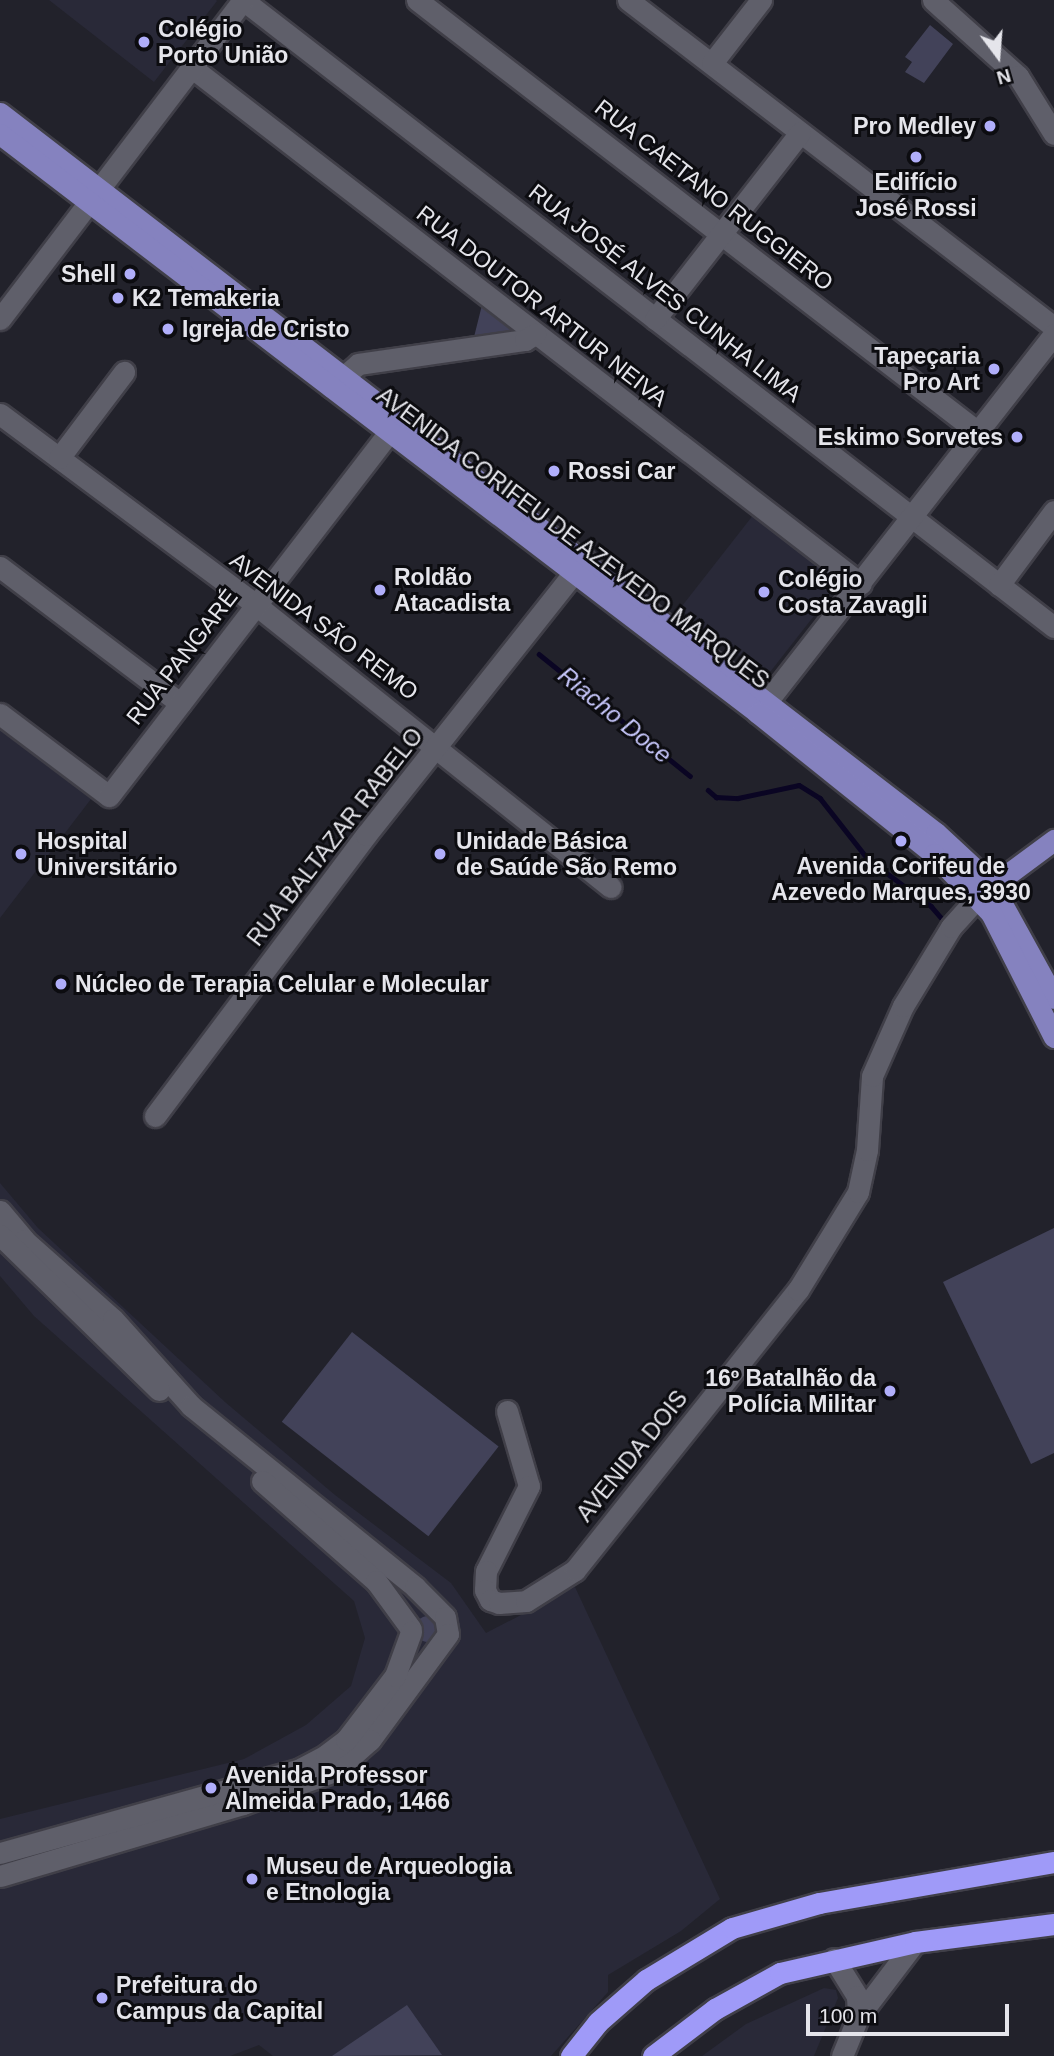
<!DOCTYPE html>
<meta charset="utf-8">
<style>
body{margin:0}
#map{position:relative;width:1054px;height:2056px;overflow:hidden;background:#22222b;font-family:Helvetica,sans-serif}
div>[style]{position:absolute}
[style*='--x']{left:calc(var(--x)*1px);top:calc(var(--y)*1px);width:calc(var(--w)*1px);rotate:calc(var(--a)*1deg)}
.built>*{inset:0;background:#292938;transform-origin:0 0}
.green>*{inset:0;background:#424259;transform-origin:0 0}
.round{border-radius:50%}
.stream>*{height:4.5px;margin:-2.25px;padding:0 2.25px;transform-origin:2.25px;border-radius:2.25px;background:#0a0523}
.roads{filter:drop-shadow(2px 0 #403f48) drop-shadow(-2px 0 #403f48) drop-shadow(0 2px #403f48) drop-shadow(0 -2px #403f48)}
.minor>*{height:21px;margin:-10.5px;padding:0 10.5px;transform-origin:10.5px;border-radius:10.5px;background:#5f5f6a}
.major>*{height:21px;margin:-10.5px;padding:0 10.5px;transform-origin:10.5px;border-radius:10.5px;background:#8582bf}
.highway>*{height:21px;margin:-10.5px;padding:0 10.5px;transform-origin:10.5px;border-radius:10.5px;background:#9f9af8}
.dots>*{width:19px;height:19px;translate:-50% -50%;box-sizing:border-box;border:4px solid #0c0c10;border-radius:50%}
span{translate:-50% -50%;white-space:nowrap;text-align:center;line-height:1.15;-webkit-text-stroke:6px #0c0c10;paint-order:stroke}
.poi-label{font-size:23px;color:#e5e5eb;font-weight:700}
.left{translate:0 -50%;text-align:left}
.right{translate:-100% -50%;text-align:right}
.street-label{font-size:23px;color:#e5e5eb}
.water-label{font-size:24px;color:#c8c8fd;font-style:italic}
.north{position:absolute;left:963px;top:21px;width:70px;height:70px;-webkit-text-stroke:5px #0c0c10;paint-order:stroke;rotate:164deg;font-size:19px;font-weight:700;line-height:28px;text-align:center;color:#e5e5eb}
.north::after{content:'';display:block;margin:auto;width:24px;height:32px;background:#e5e5eb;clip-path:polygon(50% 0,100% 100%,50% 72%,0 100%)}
.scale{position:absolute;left:806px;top:2004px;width:203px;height:32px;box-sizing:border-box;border:4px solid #e5e5eb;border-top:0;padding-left:9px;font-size:21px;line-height:24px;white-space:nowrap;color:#e5e5eb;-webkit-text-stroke:5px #0c0c10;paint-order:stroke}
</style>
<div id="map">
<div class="built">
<div style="clip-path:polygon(49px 0,216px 0,217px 1px,154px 82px)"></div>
<div style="left:754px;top:514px;width:110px;height:121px;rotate:38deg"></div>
<div style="clip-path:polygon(0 730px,91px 799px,0 918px)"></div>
<div style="clip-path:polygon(0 1183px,38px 1228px,225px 1402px,335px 1495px,451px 1583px,486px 1633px,575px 1587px,720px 1899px,681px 1931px,608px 1975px,608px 1992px,551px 2056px,273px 2056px,259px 2045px,230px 2056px,0 2056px,0 1819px,244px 1759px,306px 1725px,351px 1686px,365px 1638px,354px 1601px,34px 1316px,0 1276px)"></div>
<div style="clip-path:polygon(824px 1988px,836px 1990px,838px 1998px,814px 2056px,702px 2056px,746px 2024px)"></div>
</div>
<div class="green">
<div style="clip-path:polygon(930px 25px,953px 44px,924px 83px,905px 72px,912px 62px,905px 57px)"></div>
<div style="clip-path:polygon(482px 305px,517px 332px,474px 337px)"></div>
<div style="clip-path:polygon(1054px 1228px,1054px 1453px,1031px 1464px,943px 1282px)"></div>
<div style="left:352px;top:1332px;width:186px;height:114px;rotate:38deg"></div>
<div class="round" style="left:415px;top:1616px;width:26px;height:26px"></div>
<div style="clip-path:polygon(407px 2005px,442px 2055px,332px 2056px)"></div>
</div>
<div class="stream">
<div style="--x:539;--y:654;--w:194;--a:38.9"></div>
<div style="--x:708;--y:790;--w:11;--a:41"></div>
<div style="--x:716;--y:797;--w:22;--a:3"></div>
<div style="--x:738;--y:798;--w:62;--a:-12"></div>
<div style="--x:799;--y:785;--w:25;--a:32"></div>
<div style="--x:820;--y:798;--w:78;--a:51.8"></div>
<div style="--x:868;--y:859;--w:79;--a:36.7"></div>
<div style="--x:931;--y:906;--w:18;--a:49"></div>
</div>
<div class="roads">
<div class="minor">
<div style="--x:243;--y:0;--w:1025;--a:37.71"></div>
<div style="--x:417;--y:0;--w:709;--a:37.61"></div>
<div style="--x:628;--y:0;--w:537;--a:37.51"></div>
<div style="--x:933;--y:0;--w:114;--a:41.8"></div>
<div style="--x:1018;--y:76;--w:68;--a:58.2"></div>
<div style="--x:712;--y:63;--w:80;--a:-52.1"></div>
<div style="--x:191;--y:67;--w:846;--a:37.66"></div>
<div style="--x:0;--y:319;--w:401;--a:-52.7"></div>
<div style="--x:655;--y:319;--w:236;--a:-52.1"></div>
<div style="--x:331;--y:387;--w:35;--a:-40"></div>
<div style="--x:358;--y:364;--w:169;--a:-8.2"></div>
<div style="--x:525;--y:340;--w:12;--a:-31"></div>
<div style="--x:0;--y:414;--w:319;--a:36.7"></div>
<div style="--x:256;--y:605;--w:453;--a:38.5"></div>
<div style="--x:59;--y:458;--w:108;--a:-52.9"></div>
<div style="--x:0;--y:567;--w:226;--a:37.1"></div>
<div style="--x:999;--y:585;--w:92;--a:-53.4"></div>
<div style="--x:758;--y:713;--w:481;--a:-52"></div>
<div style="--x:0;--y:714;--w:136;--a:37"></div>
<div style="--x:109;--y:796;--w:477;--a:-52.4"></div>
<div style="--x:155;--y:1116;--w:351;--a:-53.1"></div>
<div style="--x:366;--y:835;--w:352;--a:-51.6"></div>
<div style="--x:0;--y:1211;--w:38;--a:50"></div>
<div style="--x:24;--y:1240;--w:119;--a:41.6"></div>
<div style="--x:113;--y:1319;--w:117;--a:48.1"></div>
<div style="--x:191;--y:1406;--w:288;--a:38.9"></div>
<div style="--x:415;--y:1587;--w:42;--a:45"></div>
<div style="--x:445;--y:1617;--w:17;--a:80"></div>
<div style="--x:448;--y:1634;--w:132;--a:126.3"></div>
<div style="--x:370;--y:1740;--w:47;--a:138.5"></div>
<div style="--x:335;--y:1771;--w:98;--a:160.3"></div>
<div style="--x:243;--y:1804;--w:253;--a:163.5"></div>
<div style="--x:0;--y:1235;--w:222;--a:44.3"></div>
<div style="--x:507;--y:1411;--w:78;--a:73.7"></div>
<div style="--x:529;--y:1486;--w:95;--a:116.8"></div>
<div style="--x:486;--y:1571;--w:19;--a:93"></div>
<div style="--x:485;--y:1590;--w:11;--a:63"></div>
<div style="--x:490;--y:1600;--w:9;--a:18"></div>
<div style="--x:499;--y:1603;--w:27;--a:-4"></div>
<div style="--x:526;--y:1601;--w:58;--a:-32.3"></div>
<div style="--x:575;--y:1570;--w:358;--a:-51.5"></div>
<div style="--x:798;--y:1290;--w:115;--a:-58.5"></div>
<div style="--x:858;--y:1192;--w:43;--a:-77.9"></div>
<div style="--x:867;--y:1150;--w:74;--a:-86.1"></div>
<div style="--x:872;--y:1076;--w:77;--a:-66.1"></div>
<div style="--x:903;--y:1006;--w:92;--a:-58.7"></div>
<div style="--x:951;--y:927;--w:42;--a:-47.9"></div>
<div style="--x:262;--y:1481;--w:152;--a:41.3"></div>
<div style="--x:376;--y:1581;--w:59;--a:53.9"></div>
<div style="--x:0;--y:1853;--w:312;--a:-15.6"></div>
<div style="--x:300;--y:1769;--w:30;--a:-28"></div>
<div style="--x:326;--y:1755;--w:25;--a:-37"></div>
<div style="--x:346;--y:1740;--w:81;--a:-52.6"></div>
<div style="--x:395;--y:1676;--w:47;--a:-70"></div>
<div style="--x:834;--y:1959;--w:44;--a:58.1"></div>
<div style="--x:857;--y:1996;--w:21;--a:87"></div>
<div style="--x:842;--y:2056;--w:42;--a:-67.7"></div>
<div style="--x:858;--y:2017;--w:94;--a:-52.8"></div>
</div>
<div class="major">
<div style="--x:0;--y:113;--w:1181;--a:37.57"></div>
<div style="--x:936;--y:833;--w:75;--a:42.8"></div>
<div style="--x:991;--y:884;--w:130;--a:61.1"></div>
<div style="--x:0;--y:134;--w:954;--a:37.37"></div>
<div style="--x:758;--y:713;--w:226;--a:38.7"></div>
<div style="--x:934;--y:854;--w:82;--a:46"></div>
<div style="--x:991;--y:913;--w:139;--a:63.1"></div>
<div style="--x:981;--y:894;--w:91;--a:-36.5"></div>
</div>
<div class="highway">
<div style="--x:571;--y:2056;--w:43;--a:-51.5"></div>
<div style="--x:598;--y:2022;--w:64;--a:-41.2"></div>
<div style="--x:646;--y:1980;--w:100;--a:-31.2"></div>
<div style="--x:732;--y:1928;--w:91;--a:-16"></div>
<div style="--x:819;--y:1903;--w:239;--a:-9.9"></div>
<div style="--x:653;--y:2056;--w:78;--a:-37.2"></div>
<div style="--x:715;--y:2009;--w:74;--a:-29"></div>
<div style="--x:780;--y:1973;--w:139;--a:-12.9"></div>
<div style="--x:915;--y:1942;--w:140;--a:-7.4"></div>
</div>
</div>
<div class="dots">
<div style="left:144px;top:42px;background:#b0aefa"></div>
<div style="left:990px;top:126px;background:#b0aefa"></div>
<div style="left:916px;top:157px;background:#b0aefa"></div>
<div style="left:130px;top:274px;background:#b0aefa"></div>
<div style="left:118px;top:298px;background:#b0aefa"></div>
<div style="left:168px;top:329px;background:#b0aefa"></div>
<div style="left:994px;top:369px;background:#b0aefa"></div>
<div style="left:1017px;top:437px;background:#b0aefa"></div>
<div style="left:554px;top:471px;background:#b0aefa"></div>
<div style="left:380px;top:590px;background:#b0aefa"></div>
<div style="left:764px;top:592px;background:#b0aefa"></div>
<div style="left:901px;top:841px;background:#b0aefa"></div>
<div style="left:21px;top:854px;background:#b0aefa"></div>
<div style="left:440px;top:854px;background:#b0aefa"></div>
<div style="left:61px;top:984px;background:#b0aefa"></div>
<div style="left:890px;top:1391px;background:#b0aefa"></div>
<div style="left:211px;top:1788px;background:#b0aefa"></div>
<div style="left:252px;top:1879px;background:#b0aefa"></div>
<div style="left:102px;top:1998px;background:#b0aefa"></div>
</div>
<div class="poi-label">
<span class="left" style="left:158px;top:42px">Colégio<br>Porto União</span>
<span class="right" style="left:976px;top:126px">Pro Medley</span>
<span style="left:916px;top:195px">Edifício<br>José Rossi</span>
<span class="right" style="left:116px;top:274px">Shell</span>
<span class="left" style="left:132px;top:298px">K2 Temakeria</span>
<span class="left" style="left:182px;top:329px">Igreja de Cristo</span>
<span class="right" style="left:980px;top:369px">Tapeçaria<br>Pro Art</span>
<span class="right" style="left:1003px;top:437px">Eskimo Sorvetes</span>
<span class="left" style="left:568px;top:471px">Rossi Car</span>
<span class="left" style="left:394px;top:590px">Roldão<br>Atacadista</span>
<span class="left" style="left:778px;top:592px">Colégio<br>Costa Zavagli</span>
<span class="left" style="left:37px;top:854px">Hospital<br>Universitário</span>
<span class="left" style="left:456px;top:854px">Unidade Básica<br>de Saúde São Remo</span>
<span style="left:901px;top:879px">Avenida Corifeu de<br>Azevedo Marques, 3930</span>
<span class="left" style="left:75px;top:984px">Núcleo de Terapia Celular e Molecular</span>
<span class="right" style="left:876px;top:1391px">16º Batalhão da<br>Polícia Militar</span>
<span class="left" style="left:225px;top:1788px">Avenida Professor<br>Almeida Prado, 1466</span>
<span class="left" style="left:266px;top:1879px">Museu de Arqueologia<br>e Etnologia</span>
<span class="left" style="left:116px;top:1998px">Prefeitura do<br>Campus da Capital</span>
</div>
<div class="street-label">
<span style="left:714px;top:195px;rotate:38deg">RUA CAETANO RUGGIERO</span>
<span style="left:665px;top:293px;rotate:38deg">RUA JOSÉ ALVES CUNHA LIMA</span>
<span style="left:542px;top:306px;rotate:38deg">RUA DOUTOR ARTUR NEIVA</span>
<span style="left:573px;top:538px;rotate:37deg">AVENIDA CORIFEU DE AZEVEDO MARQUES</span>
<span style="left:324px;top:626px;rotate:37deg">AVENIDA SÃO REMO</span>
<span style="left:182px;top:657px;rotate:-52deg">RUA PANGARÉ</span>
<span style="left:335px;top:837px;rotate:-52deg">RUA BALTAZAR RABELO</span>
<span style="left:632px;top:1456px;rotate:-51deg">AVENIDA DOIS</span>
</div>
<div class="water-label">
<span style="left:615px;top:715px;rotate:39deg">Riacho Doce</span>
</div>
<div class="north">N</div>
<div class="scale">100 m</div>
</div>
